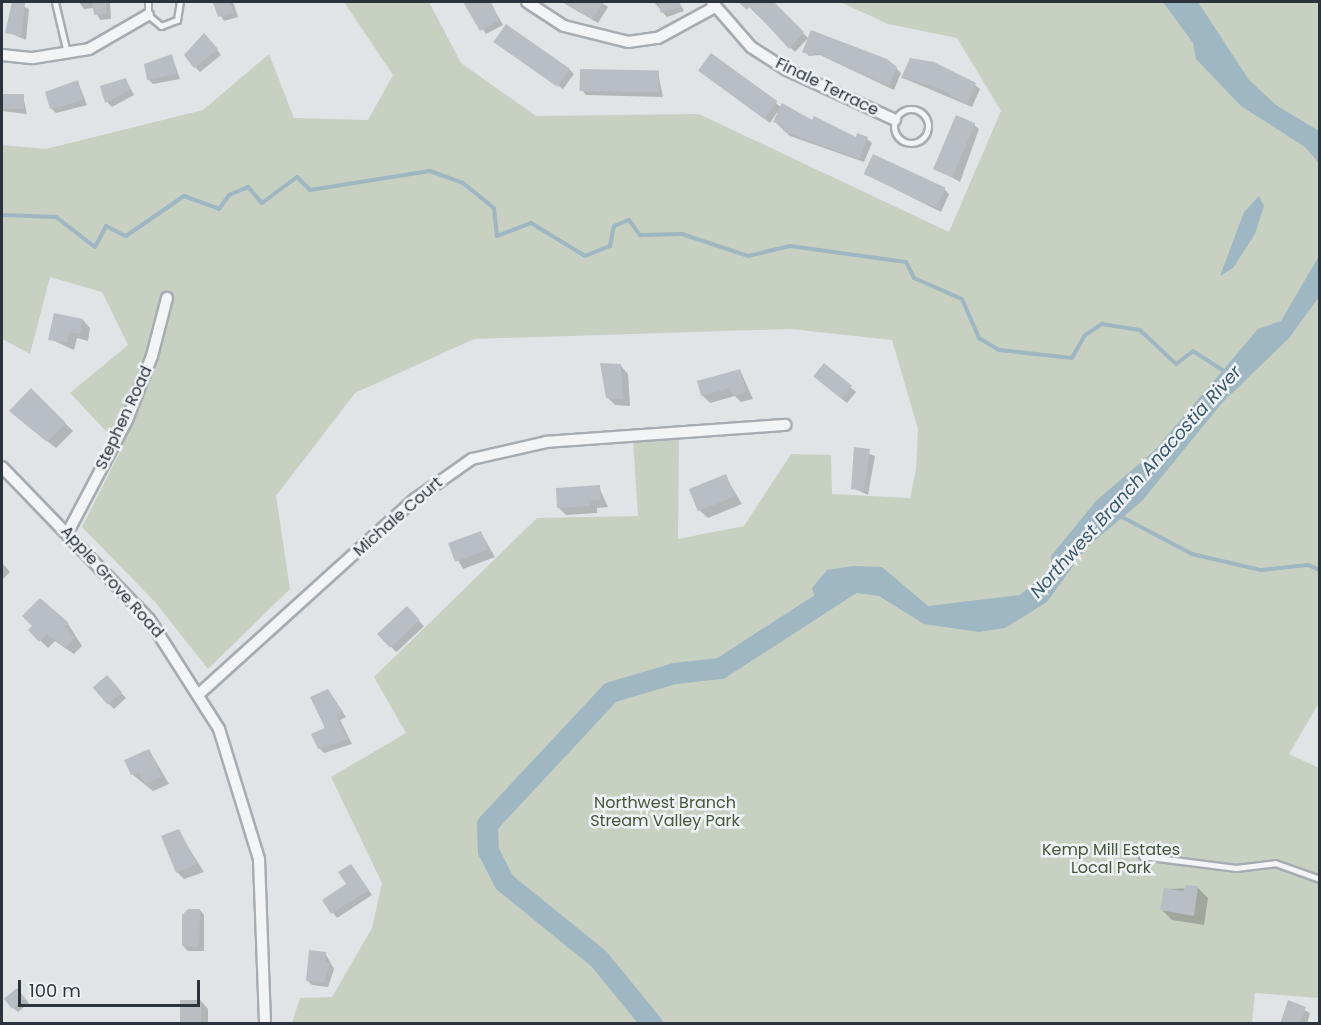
<!DOCTYPE html>
<style>
body{margin:0}
#map{position:relative;width:1321px;height:1025px;overflow:hidden;background:#e0e4e7;font-family:Poppins,sans-serif}
div>[style]{position:absolute}
[style*='--x']{left:calc(var(--x)*1px);top:calc(var(--y)*1px);width:calc(var(--w)*1px);rotate:calc(var(--a)*1deg)}
.green>*{inset:0;background:#c8d0c2}
.water>*{inset:0;background:#9fb6c3}
.shadow>*{inset:0;background:#0003;transform-origin:0 0}
.stream>*{height:4px;margin:-2px;padding:0 2px;transform-origin:2px;border-radius:2px;background:#9fb6c3}
.river>*{height:21px;margin:-10.5px;padding:0 10.5px;transform-origin:10.5px;border-radius:10.5px;background:#9fb6c3}
.building>*{inset:0;background:#b8bec4;transform-origin:0 0}
.roads{filter:drop-shadow(2px 0 #a6acb1) drop-shadow(-2px 0 #a6acb1) drop-shadow(0 2px #a6acb1) drop-shadow(0 -2px #a6acb1)}
.service>*{height:5px;margin:-2.5px;padding:0 2.5px;transform-origin:2.5px;border-radius:2.5px;background:#f2f4f6}
.service>.ring{margin:-2.5px;padding:0;box-sizing:content-box;background:none;border:5px solid #f2f4f6;border-radius:50%}
.minor>*{height:10px;margin:-5px;padding:0 5px;transform-origin:5px;border-radius:5px;background:#f2f4f6}
span{translate:-50% -50%;white-space:nowrap;text-align:center;line-height:1.15;-webkit-text-stroke:5px #f0f3f5;paint-order:stroke}
.street-label{font-size:16px;color:#2b343d}
.park-label{font-size:16px;color:#44573a}
.water-label{font-size:18px;color:#39586c;font-style:italic}
.frame{position:absolute;inset:0;border:3px solid #2b343d;pointer-events:none}
.scale{position:absolute;left:18px;top:980px;width:182px;height:27px;box-sizing:border-box;border:3px solid #2b343d;border-top:0;padding-left:8px;font-size:18px;line-height:21px;white-space:nowrap;color:#2b343d;-webkit-text-stroke:4px #f0f3f5;paint-order:stroke}
</style>
<div id="map">
<div class="green">
<div style="clip-path:polygon(344px 2px,429px 2px,461px 63px,536px 116px,699px 114px,949px 232px,1001px 111px,957px 38px,888px 24px,840px 2px,1319px 2px,1320px 701px,1289px 754px,1319px 768px,1319px 998px,1255px 993px,1252px 1024px,292px 1023px,300px 998px,332px 997px,372px 928px,382px 883px,331px 777px,406px 733px,374px 677px,537px 518px,638px 516px,633px 441px,679px 437px,678px 539px,744px 526px,791px 454px,831px 455px,832px 494px,910px 498px,916px 469px,918px 429px,892px 340px,790px 329px,474px 339px,355px 393px,276px 496px,290px 589px,208px 669px,155px 602px,82px 527px,122px 448px,70px 393px,128px 345px,102px 292px,50px 277px,30px 354px,2px 339px,2px 145px,46px 149px,203px 110px,269px 54px,294px 118px,368px 120px,393px 75px)"></div>
</div>
<div class="water">
<div style="clip-path:polygon(1163px 2px,1198px 2px,1249px 80px,1276px 105px,1319px 131px,1319px 163px,1305px 147px,1241px 106px,1196px 59px,1193px 43px)"></div>
<div style="clip-path:polygon(1259px 196px,1264px 206px,1255px 234px,1233px 268px,1220px 276px,1244px 212px)"></div>
<div style="clip-path:polygon(1319px 256px,1319px 297px,1289px 338px,1222px 403px,1142px 501px,1086px 548px,1047px 602px,1005px 628px,979px 632px,924px 624px,879px 596px,857px 593px,820px 613px,812px 588px,827px 570px,853px 566px,882px 567px,928px 606px,1020px 595px,1051px 569px,1051px 556px,1096px 501px,1154px 451px,1258px 329px,1281px 321px)"></div>
</div>
<div class="shadow">
<div style="clip-path:polygon(13px 2px,29px 9px,26px 40px,7px 32px)"></div>
<div style="clip-path:polygon(79px 2px,110px 2px,111px 19px,100px 20px,94px 8px,84px 9px)"></div>
<div style="clip-path:polygon(212px 2px,233px 2px,238px 17px,224px 21px)"></div>
<div style="clip-path:polygon(466px 2px,490px 2px,503px 25px,486px 34px)"></div>
<div style="clip-path:polygon(562px 2px,601px 2px,608px 7px,598px 23px)"></div>
<div style="clip-path:polygon(654px 2px,679px 2px,684px 11px,667px 17px)"></div>
<div style="clip-path:polygon(744px 2px,771px 2px,808px 38px,795px 52px)"></div>
<div style="clip-path:polygon(810px 37px,896px 68px,901px 73px,894px 90px,820px 55px,809px 56px,804px 51px)"></div>
<div style="clip-path:polygon(209px 39px,221px 55px,200px 72px,195px 67px)"></div>
<div style="clip-path:polygon(501px 46px,569px 69px,574px 74px,563px 89px)"></div>
<div style="clip-path:polygon(712px 55px,781px 107px,857px 139px,867px 139px,872px 143px,864px 162px,790px 136px,775px 122px,778px 111px,770px 123px,705px 75px)"></div>
<div style="clip-path:polygon(172px 56px,180px 79px,153px 84px,148px 79px)"></div>
<div style="clip-path:polygon(658px 73px,663px 97px,586px 95px,582px 90px)"></div>
<div style="clip-path:polygon(903px 78px,975px 85px,980px 89px,972px 107px)"></div>
<div style="clip-path:polygon(126px 80px,134px 95px,112px 107px,107px 102px)"></div>
<div style="clip-path:polygon(78px 82px,87px 105px,56px 113px,51px 108px)"></div>
<div style="clip-path:polygon(2px 95px,23px 96px,27px 114px,2px 111px)"></div>
<div style="clip-path:polygon(974px 125px,979px 129px,960px 182px,937px 169px)"></div>
<div style="clip-path:polygon(865px 174px,944px 189px,949px 194px,941px 212px)"></div>
<div style="clip-path:polygon(83px 320px,90px 328px,88px 341px,77px 338px,74px 350px,50px 339px)"></div>
<div style="clip-path:polygon(824px 365px,856px 392px,847px 403px,820px 381px)"></div>
<div style="clip-path:polygon(621px 366px,628px 374px,630px 406px,615px 405px,607px 397px)"></div>
<div style="clip-path:polygon(740px 370px,753px 399px,741px 402px,735px 396px,710px 403px,702px 395px)"></div>
<div style="clip-path:polygon(31px 390px,73px 431px,56px 448px,18px 418px)"></div>
<div style="clip-path:polygon(856px 449px,875px 456px,868px 495px,853px 488px)"></div>
<div style="clip-path:polygon(725px 476px,742px 504px,708px 518px,700px 511px)"></div>
<div style="clip-path:polygon(599px 487px,608px 507px,597px 508px,597px 513px,566px 515px,558px 507px)"></div>
<div style="clip-path:polygon(481px 533px,495px 557px,463px 569px,450px 545px)"></div>
<div style="clip-path:polygon(2px 563px,10px 572px,2px 580px)"></div>
<div style="left:407px;top:608px;width:25px;height:38px;rotate:47deg"></div>
<div style="clip-path:polygon(68px 624px,82px 646px,74px 654px,55px 641px,48px 648px,30px 630px)"></div>
<div style="clip-path:polygon(111px 682px,126px 698px,114px 709px,109px 704px)"></div>
<div style="clip-path:polygon(332px 696px,346px 717px,340px 720px,352px 744px,324px 753px,319px 748px)"></div>
<div style="clip-path:polygon(149px 750px,169px 784px,153px 791px,133px 775px,126px 760px)"></div>
<div style="clip-path:polygon(178px 831px,204px 872px,184px 879px,177px 872px)"></div>
<div style="clip-path:polygon(351px 866px,372px 895px,337px 918px,324px 900px,348px 884px)"></div>
<div style="clip-path:polygon(1198px 888px,1208px 898px,1204px 925px,1172px 920px,1162px 910px,1165px 889px)"></div>
<div style="clip-path:polygon(200px 910px,204px 915px,204px 951px,188px 951px,183px 946px)"></div>
<div style="clip-path:polygon(325px 953px,334px 969px,328px 987px,312px 985px,308px 981px)"></div>
<div style="clip-path:polygon(22px 995px,29px 1003px,18px 1012px,13px 1008px)"></div>
<div style="clip-path:polygon(201px 1001px,208px 1009px,208px 1024px,181px 1024px)"></div>
<div style="clip-path:polygon(1289px 1002px,1310px 1013px,1307px 1024px,1281px 1024px)"></div>
</div>
<div class="stream">
<div style="--x:2;--y:215;--w:54;--a:2.1"></div>
<div style="--x:56;--y:217;--w:49;--a:37.6"></div>
<div style="--x:95;--y:247;--w:24;--a:-62"></div>
<div style="--x:106;--y:226;--w:22;--a:27"></div>
<div style="--x:126;--y:236;--w:70;--a:-34.6"></div>
<div style="--x:184;--y:196;--w:37;--a:20"></div>
<div style="--x:219;--y:209;--w:17;--a:-54"></div>
<div style="--x:229;--y:195;--w:21;--a:-23"></div>
<div style="--x:248;--y:187;--w:21;--a:49"></div>
<div style="--x:262;--y:203;--w:44;--a:-36.6"></div>
<div style="--x:297;--y:177;--w:18;--a:45"></div>
<div style="--x:310;--y:190;--w:121;--a:-9"></div>
<div style="--x:430;--y:171;--w:35;--a:20"></div>
<div style="--x:463;--y:183;--w:40;--a:39"></div>
<div style="--x:494;--y:208;--w:28;--a:84"></div>
<div style="--x:497;--y:236;--w:36;--a:-21"></div>
<div style="--x:531;--y:223;--w:63;--a:31.4"></div>
<div style="--x:585;--y:256;--w:27;--a:-22"></div>
<div style="--x:610;--y:246;--w:20;--a:-79"></div>
<div style="--x:614;--y:226;--w:16;--a:-22"></div>
<div style="--x:629;--y:220;--w:19;--a:54"></div>
<div style="--x:640;--y:235;--w:42;--a:-1.4"></div>
<div style="--x:682;--y:234;--w:70;--a:18.4"></div>
<div style="--x:748;--y:256;--w:43;--a:-13.4"></div>
<div style="--x:790;--y:246;--w:117;--a:7.9"></div>
<div style="--x:906;--y:262;--w:18;--a:63"></div>
<div style="--x:914;--y:278;--w:52;--a:23.6"></div>
<div style="--x:962;--y:299;--w:43;--a:66.4"></div>
<div style="--x:979;--y:338;--w:23;--a:31"></div>
<div style="--x:999;--y:350;--w:73;--a:6.3"></div>
<div style="--x:1072;--y:358;--w:25;--a:-61"></div>
<div style="--x:1084;--y:336;--w:22;--a:-34"></div>
<div style="--x:1102;--y:324;--w:38;--a:9"></div>
<div style="--x:1140;--y:330;--w:50;--a:43.4"></div>
<div style="--x:1176;--y:364;--w:21;--a:-37"></div>
<div style="--x:1193;--y:351;--w:38;--a:33"></div>
<div style="--x:1120;--y:516;--w:81;--a:27.8"></div>
<div style="--x:1192;--y:554;--w:71;--a:13.1"></div>
<div style="--x:1261;--y:570;--w:47;--a:-6.1"></div>
<div style="--x:1308;--y:565;--w:13;--a:23"></div>
</div>
<div class="river">
<div style="--x:652;--y:1024;--w:85;--a:-129.3"></div>
<div style="--x:598;--y:958;--w:121;--a:-141"></div>
<div style="--x:504;--y:882;--w:35;--a:-117"></div>
<div style="--x:488;--y:851;--w:27;--a:-92"></div>
<div style="--x:487;--y:824;--w:180;--a:-47"></div>
<div style="--x:610;--y:692;--w:67;--a:-16.5"></div>
<div style="--x:674;--y:673;--w:46;--a:-6.2"></div>
<div style="--x:720;--y:668;--w:145;--a:-32.9"></div>
</div>
<div class="building">
<div style="clip-path:polygon(12px 2px,25px 3px,21px 36px,5px 33px)"></div>
<div style="clip-path:polygon(92px 2px,106px 2px,107px 14px,94px 15px)"></div>
<div style="clip-path:polygon(213px 2px,230px 2px,234px 13px,218px 17px)"></div>
<div style="clip-path:polygon(463px 2px,491px 2px,499px 20px,480px 31px)"></div>
<div style="clip-path:polygon(564px 2px,604px 2px,592px 19px)"></div>
<div style="clip-path:polygon(658px 2px,679px 2px,681px 7px,661px 13px)"></div>
<div style="clip-path:polygon(738px 2px,774px 2px,804px 32px,789px 49px,750px 6px,747px 10px)"></div>
<div style="left:506px;top:24px;width:78px;height:22px;rotate:35deg"></div>
<div style="clip-path:polygon(811px 30px,887px 59px,897px 67px,889px 86px,815px 52px,813px 56px,802px 52px)"></div>
<div style="clip-path:polygon(204px 33px,218px 49px,194px 68px,184px 55px)"></div>
<div style="left:711px;top:53px;width:82px;height:22px;rotate:36deg"></div>
<div style="clip-path:polygon(172px 54px,176px 74px,147px 80px,144px 64px)"></div>
<div style="clip-path:polygon(910px 58px,934px 62px,976px 83px,967px 104px,937px 87px,901px 78px)"></div>
<div style="left:580px;top:69px;width:79px;height:22px;rotate:1deg"></div>
<div style="clip-path:polygon(126px 78px,130px 90px,105px 103px,100px 86px)"></div>
<div style="clip-path:polygon(78px 80px,83px 100px,50px 109px,45px 92px)"></div>
<div style="left:2px;top:94px;width:22px;height:15px"></div>
<div style="clip-path:polygon(782px 103px,812px 120px,814px 116px,856px 137px,857px 133px,868px 137px,859px 159px,783px 131px,785px 127px,773px 122px)"></div>
<div style="left:956px;top:115px;width:21px;height:59px;rotate:23deg"></div>
<div style="left:873px;top:154px;width:80px;height:22px;rotate:25deg"></div>
<div style="clip-path:polygon(54px 313px,83px 319px,80px 334px,69px 332px,67px 343px,48px 340px)"></div>
<div style="clip-path:polygon(600px 363px,621px 364px,623px 399px,606px 398px)"></div>
<div style="left:824px;top:363px;width:36px;height:17px;rotate:39deg"></div>
<div style="clip-path:polygon(740px 369px,746px 392px,733px 396px,730px 388px,701px 396px,697px 381px)"></div>
<div style="clip-path:polygon(31px 388px,66px 423px,47px 442px,9px 411px)"></div>
<div style="clip-path:polygon(854px 447px,870px 449px,864px 491px,851px 489px)"></div>
<div style="left:726px;top:474px;width:24px;height:40px;rotate:68deg"></div>
<div style="clip-path:polygon(600px 485px,601px 500px,590px 500px,590px 506px,557px 508px,556px 488px)"></div>
<div style="left:481px;top:531px;width:20px;height:35px;rotate:70deg"></div>
<div style="clip-path:polygon(40px 598px,69px 623px,65px 627px,75px 637px,65px 648px,47px 634px,39px 642px,28px 630px,32px 626px,22px 616px)"></div>
<div style="left:407px;top:606px;width:19px;height:41px;rotate:47deg"></div>
<div style="left:107px;top:675px;width:23px;height:19px;rotate:49deg"></div>
<div style="clip-path:polygon(328px 689px,343px 712px,336px 715px,348px 739px,318px 749px,311px 734px,325px 728px,310px 697px)"></div>
<div style="clip-path:polygon(149px 749px,162px 777px,145px 784px,139px 772px,131px 775px,124px 760px)"></div>
<div style="clip-path:polygon(179px 829px,197px 864px,176px 873px,161px 836px)"></div>
<div style="clip-path:polygon(351px 864px,369px 890px,331px 914px,322px 900px,346px 884px,338px 872px)"></div>
<div style="clip-path:polygon(1186px 885px,1198px 886px,1194px 916px,1160px 910px,1164px 888px,1183px 891px)"></div>
<div style="clip-path:polygon(188px 909px,200px 909px,199px 947px,182px 946px,182px 915px)"></div>
<div style="clip-path:polygon(309px 950px,326px 952px,325px 963px,330px 963px,324px 983px,306px 981px)"></div>
<div style="left:17px;top:988px;width:13px;height:17px;rotate:51deg"></div>
<div style="left:180px;top:1000px;width:21px;height:24px"></div>
<div style="clip-path:polygon(1288px 1000px,1306px 1007px,1300px 1024px,1280px 1024px)"></div>
</div>
<div class="roads">
<div class="service">
<div style="--x:55;--y:2;--w:52;--a:76.8"></div>
<div style="--x:148;--y:2;--w:13;--a:90"></div>
<div style="--x:148;--y:15;--w:17;--a:40"></div>
<div style="--x:161;--y:26;--w:17;--a:-21"></div>
<div style="--x:177;--y:20;--w:18;--a:-81"></div>
<div class="ring" style="left:894px;top:109px;width:29px;height:29px"></div>
<div style="--x:1142;--y:856;--w:95;--a:7.3"></div>
<div style="--x:1236;--y:868;--w:39;--a:-7"></div>
<div style="--x:1275;--y:863;--w:48;--a:19.6"></div>
</div>
<div class="minor">
<div style="--x:527;--y:2;--w:44;--a:33"></div>
<div style="--x:564;--y:26;--w:66;--a:14"></div>
<div style="--x:628;--y:42;--w:30;--a:-8"></div>
<div style="--x:658;--y:38;--w:63;--a:-28.6"></div>
<div style="--x:712;--y:2;--w:60;--a:49.1"></div>
<div style="--x:751;--y:47;--w:43;--a:32.6"></div>
<div style="--x:787;--y:70;--w:119;--a:24.8"></div>
<div style="--x:2;--y:55;--w:31;--a:6"></div>
<div style="--x:33;--y:58;--w:57;--a:-9.1"></div>
<div style="--x:89;--y:49;--w:68;--a:-30"></div>
<div style="--x:2;--y:467;--w:211;--a:46"></div>
<div style="--x:149;--y:619;--w:130;--a:57.5"></div>
<div style="--x:219;--y:729;--w:136;--a:72.9"></div>
<div style="--x:259;--y:859;--w:165;--a:87.9"></div>
<div style="--x:68;--y:532;--w:127;--a:-62.2"></div>
<div style="--x:127;--y:420;--w:69;--a:-68.7"></div>
<div style="--x:152;--y:356;--w:60;--a:-75.5"></div>
<div style="--x:199;--y:694;--w:291;--a:-42.1"></div>
<div style="--x:415;--y:499;--w:70;--a:-35.1"></div>
<div style="--x:472;--y:459;--w:76;--a:-12.9"></div>
<div style="--x:546;--y:442;--w:240;--a:-4.1"></div>
</div>
</div>
<div class="street-label">
<span style="left:827px;top:87px;rotate:26deg">Finale Terrace</span>
<span style="left:124px;top:418px;rotate:-65deg">Stephen Road</span>
<span style="left:398px;top:517px;rotate:-41deg">Michale Court</span>
<span style="left:112px;top:582px;rotate:48deg">Apple Grove Road</span>
</div>
<div class="park-label">
<span style="left:665px;top:812px">Northwest Branch<br>Stream Valley Park</span>
<span style="left:1111px;top:859px">Kemp Mill Estates<br>Local Park</span>
</div>
<div class="water-label">
<span style="left:1136px;top:482px;rotate:-48deg">Northwest Branch Anacostia River</span>
</div>
<div class="frame"></div>
<div class="scale">100 m</div>
</div>
